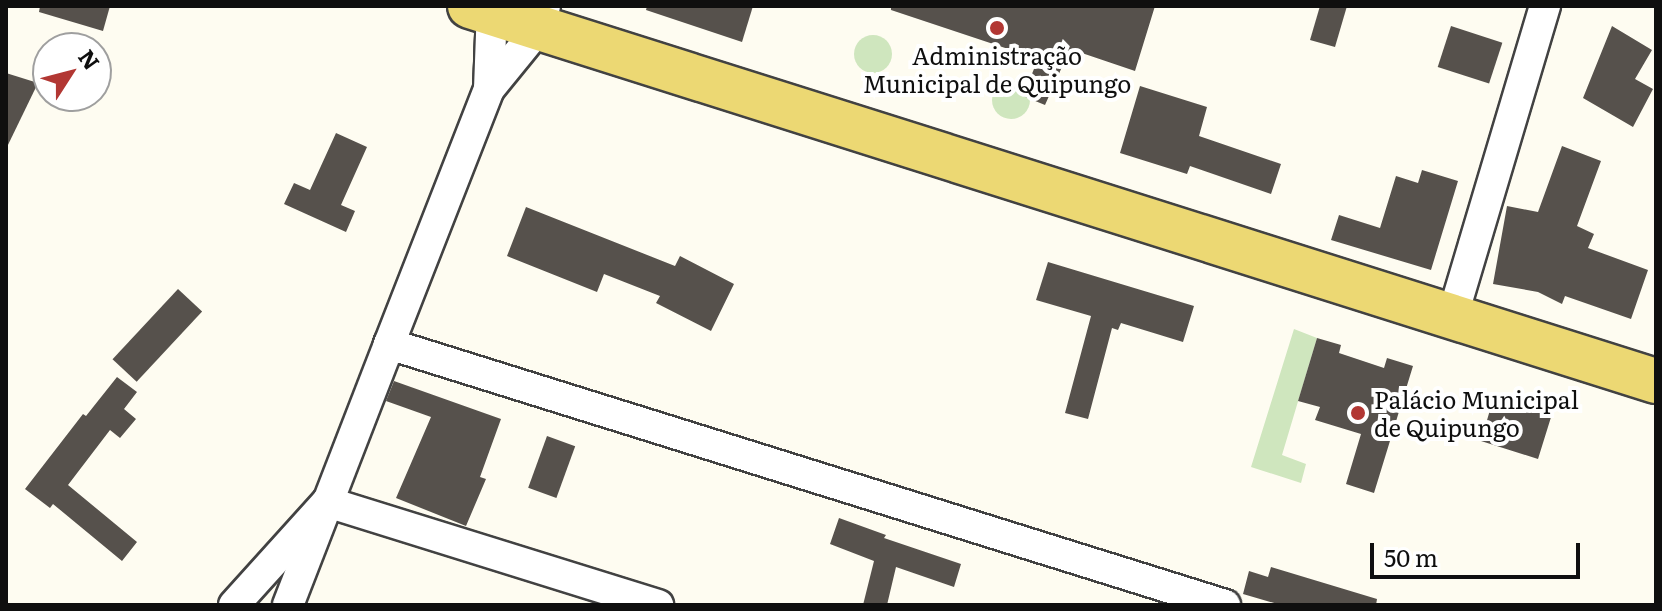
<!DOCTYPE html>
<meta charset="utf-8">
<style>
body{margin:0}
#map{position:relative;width:1662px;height:611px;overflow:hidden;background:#fefcf1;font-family:Literata,serif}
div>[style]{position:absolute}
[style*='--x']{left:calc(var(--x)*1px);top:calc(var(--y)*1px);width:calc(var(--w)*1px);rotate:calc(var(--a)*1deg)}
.green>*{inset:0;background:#cfe6be}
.round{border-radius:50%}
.building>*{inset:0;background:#56514c;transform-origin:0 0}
.roads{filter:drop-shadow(2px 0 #424242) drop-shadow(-2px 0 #424242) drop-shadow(0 2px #424242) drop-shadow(0 -2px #424242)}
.street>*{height:30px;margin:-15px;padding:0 15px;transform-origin:15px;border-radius:15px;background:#fff}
.primary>*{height:44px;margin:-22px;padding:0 22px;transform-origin:22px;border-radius:22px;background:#ecd873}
.dots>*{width:22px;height:22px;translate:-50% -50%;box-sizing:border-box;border:4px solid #fff;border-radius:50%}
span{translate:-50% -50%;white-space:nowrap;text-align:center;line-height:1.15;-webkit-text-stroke:8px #fff;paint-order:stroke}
.poi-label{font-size:24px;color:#0f0f0f}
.left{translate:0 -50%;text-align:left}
.frame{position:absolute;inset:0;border:8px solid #0f0f0f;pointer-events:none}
.north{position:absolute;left:32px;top:32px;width:80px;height:80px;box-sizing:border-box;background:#fff;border:2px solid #9f9f9f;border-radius:50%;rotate:54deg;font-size:22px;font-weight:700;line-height:32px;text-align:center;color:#0f0f0f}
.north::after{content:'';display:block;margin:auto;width:28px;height:36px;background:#b23733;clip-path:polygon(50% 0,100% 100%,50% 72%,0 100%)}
.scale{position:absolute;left:1370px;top:543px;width:210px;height:36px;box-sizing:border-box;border:4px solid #0f0f0f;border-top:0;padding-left:10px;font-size:24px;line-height:28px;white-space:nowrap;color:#0f0f0f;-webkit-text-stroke:6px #fff;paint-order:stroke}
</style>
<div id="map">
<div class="green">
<div class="round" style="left:854px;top:35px;width:38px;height:38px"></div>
<div class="round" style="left:992px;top:81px;width:38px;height:38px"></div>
<div style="clip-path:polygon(1294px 329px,1317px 338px,1282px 455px,1306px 464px,1301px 483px,1251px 467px)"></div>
</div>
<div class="building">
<div style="clip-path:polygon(40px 6px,110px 6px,103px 31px,39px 12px)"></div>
<div style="clip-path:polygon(647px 6px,753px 6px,742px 42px,646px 10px)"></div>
<div style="clip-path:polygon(891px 6px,1155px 6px,1135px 71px,1070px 49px,1045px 105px,1023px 96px,1038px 59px,891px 10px)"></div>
<div style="clip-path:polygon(1320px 6px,1347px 6px,1335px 47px,1310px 40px)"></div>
<div style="left:1451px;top:26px;width:54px;height:43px;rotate:18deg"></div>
<div style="clip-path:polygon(1612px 26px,1652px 50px,1635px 79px,1653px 89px,1633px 127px,1583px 98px)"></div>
<div style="clip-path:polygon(6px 73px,38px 83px,6px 149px)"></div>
<div style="clip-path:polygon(1140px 86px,1207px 107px,1199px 136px,1281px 164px,1271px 194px,1190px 166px,1187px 174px,1120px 153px)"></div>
<div style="clip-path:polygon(336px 133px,367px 147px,341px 205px,355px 211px,346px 232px,284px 204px,294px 183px,310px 190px)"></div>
<div style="clip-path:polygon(1562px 146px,1601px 161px,1577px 226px,1594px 234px,1588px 248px,1648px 270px,1631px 319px,1565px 296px,1562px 304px,1538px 292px,1493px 284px,1507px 206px,1538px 212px)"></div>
<div style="clip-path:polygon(1422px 170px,1458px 181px,1431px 270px,1331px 240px,1339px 215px,1380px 228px,1396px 176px,1418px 183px)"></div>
<div style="clip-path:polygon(526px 207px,675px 266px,680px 256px,734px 284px,711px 331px,656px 303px,660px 296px,604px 274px,597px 292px,507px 256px)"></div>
<div style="clip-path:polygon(1048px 262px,1194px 306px,1183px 342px,1121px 323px,1118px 330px,1112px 328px,1088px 419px,1065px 413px,1091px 316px,1036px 300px)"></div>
<div style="left:178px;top:289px;width:33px;height:96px;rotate:43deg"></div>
<div style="clip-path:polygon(1317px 338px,1341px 345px,1339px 353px,1384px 368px,1387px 358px,1413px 366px,1374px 493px,1346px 484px,1361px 434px,1315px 420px,1320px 407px,1298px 401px)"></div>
<div style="clip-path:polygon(117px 377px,137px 392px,124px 409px,136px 419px,120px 438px,110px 430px,68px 485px,137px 542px,122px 561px,53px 504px,50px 508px,25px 489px,83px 414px,86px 416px)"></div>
<div style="clip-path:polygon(394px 381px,501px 419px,480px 477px,486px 479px,466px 526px,396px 498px,431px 417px,386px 401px)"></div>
<div style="clip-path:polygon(1510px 393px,1540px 402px,1537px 409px,1552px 414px,1538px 459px,1481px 441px,1494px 396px,1508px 401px)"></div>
<div style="left:547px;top:436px;width:30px;height:55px;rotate:20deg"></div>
<div style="clip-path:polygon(839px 518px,886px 535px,884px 538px,961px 564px,954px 587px,896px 567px,887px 605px,863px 605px,874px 561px,830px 544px)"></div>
<div style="clip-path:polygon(1271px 567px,1377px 599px,1376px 605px,1281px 605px,1243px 594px,1249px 571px,1268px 577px)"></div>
</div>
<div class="roads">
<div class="street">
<div style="--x:545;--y:6;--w:24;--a:107"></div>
<div style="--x:538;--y:29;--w:77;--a:129.2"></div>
<div style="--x:489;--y:89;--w:274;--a:111.4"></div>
<div style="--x:389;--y:344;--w:876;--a:17.34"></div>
<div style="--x:489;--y:89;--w:83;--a:-87.9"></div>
<div style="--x:1452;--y:318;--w:326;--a:-73.4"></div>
<div style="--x:234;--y:605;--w:139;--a:-47.9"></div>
<div style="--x:327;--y:502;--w:347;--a:17.3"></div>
<div style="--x:288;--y:605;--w:280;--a:-68.8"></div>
</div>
<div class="primary">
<div style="--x:470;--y:6;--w:1244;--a:17.55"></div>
</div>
</div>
<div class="dots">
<div style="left:997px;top:28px;background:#b23733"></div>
<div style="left:1358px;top:413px;background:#b23733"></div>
</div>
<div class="poi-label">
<span style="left:997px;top:69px">Administração<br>Municipal de Quipungo</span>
<span class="left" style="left:1374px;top:413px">Palácio Municipal<br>de Quipungo</span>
</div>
<div class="frame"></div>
<div class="north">N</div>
<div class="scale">50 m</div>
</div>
